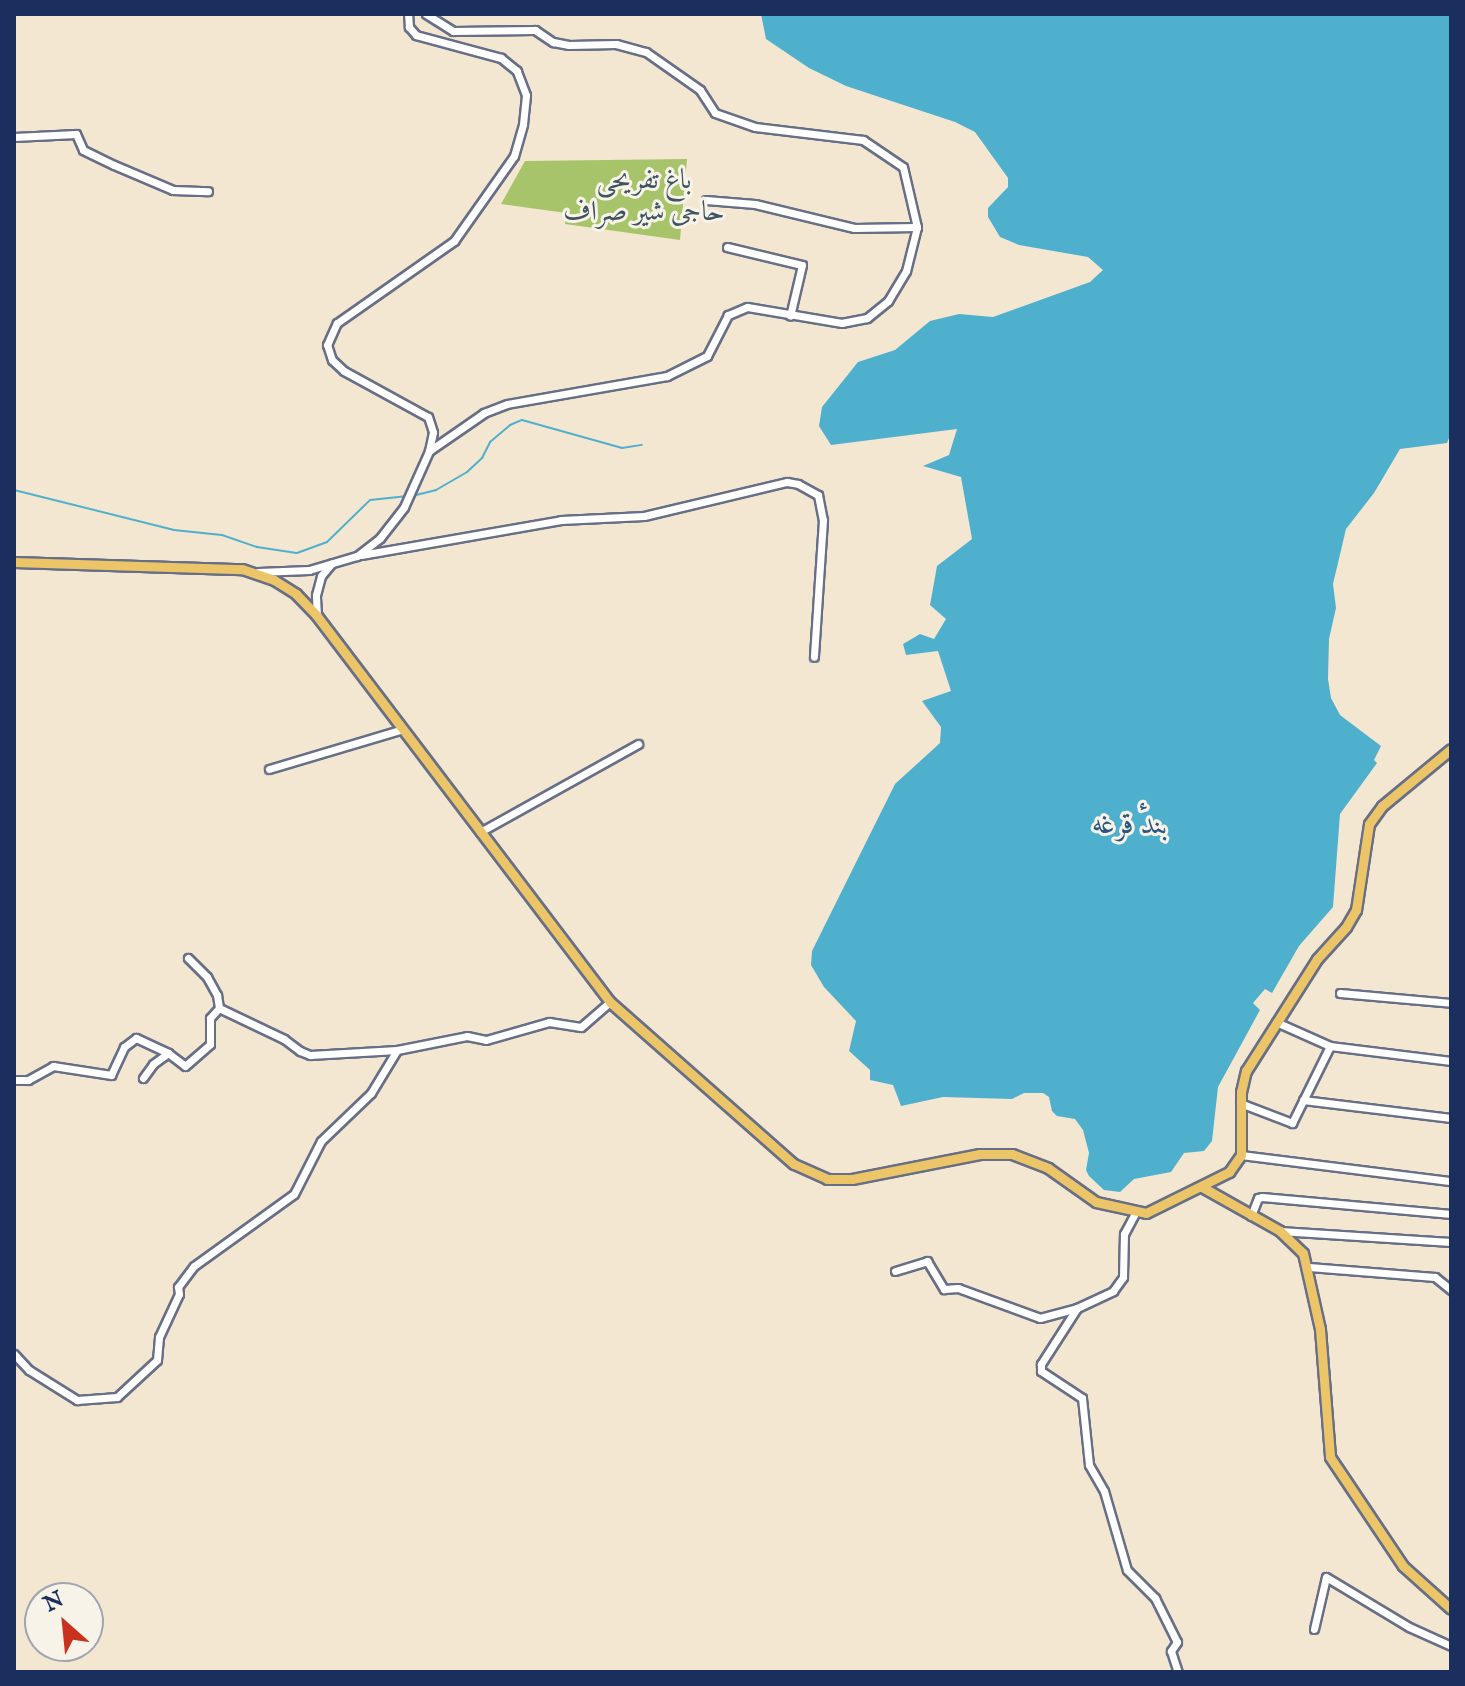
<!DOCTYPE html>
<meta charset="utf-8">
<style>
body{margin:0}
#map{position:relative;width:1465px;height:1686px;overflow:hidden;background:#f4e7d1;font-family:"IM FELL English",Amiri,serif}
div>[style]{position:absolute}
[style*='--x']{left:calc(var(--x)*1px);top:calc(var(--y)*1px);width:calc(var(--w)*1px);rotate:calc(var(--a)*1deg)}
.green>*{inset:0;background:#a7c46b}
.water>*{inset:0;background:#4fb0ce}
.stream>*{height:2px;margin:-1px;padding:0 1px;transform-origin:1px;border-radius:1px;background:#4fb0ce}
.roads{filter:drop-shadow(2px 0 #676f86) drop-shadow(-2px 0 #676f86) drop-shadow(0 2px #676f86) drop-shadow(0 -2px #676f86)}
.minor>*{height:7px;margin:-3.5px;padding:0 3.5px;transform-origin:3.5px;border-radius:3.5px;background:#fff}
.major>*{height:9px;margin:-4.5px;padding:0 4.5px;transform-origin:4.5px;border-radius:4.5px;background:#edc569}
span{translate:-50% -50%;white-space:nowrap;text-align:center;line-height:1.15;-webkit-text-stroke:6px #f7f3e8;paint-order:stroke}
.park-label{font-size:28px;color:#3e5461}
.water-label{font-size:30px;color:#2b5680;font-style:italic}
.frame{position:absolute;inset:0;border:16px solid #1b2f5e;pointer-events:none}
.north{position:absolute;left:24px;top:1582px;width:80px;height:80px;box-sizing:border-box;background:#f7f3e8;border:2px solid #9fa5b1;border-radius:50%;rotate:333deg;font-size:22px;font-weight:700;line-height:32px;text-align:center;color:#1b2f5e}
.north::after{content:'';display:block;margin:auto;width:28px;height:36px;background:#c8321e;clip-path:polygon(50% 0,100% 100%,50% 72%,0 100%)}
</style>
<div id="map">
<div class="green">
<div style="clip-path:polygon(687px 159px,680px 240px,565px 224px,566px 213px,501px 204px,525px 161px)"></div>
</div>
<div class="water">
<div style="clip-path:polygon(761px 14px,1451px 14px,1451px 433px,1447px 443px,1400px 449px,1374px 493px,1346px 529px,1333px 584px,1336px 608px,1329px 639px,1328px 679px,1331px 698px,1340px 715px,1381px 746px,1374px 760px,1377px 763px,1340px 814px,1333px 907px,1299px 946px,1272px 993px,1265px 989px,1253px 1003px,1260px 1010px,1218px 1087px,1212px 1141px,1204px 1151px,1184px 1153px,1171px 1172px,1134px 1179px,1120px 1192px,1104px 1190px,1089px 1176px,1086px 1170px,1089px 1153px,1083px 1130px,1075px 1119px,1057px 1116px,1052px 1111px,1049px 1097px,1043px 1093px,1024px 1093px,1012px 1099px,943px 1097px,901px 1106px,893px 1085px,870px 1080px,870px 1070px,849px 1051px,856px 1021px,824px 987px,811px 965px,812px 951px,895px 784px,940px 743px,941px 727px,922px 701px,951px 691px,938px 651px,906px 655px,903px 644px,920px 634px,934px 639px,946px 619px,930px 605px,937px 566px,972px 539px,961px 477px,923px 466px,949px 455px,957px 429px,831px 445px,819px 426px,822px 407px,858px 362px,895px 350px,930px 321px,959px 314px,993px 317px,1090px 282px,1103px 270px,1088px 257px,1019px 245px,1000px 237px,988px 217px,988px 208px,1008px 187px,1008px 178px,975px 132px,955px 122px,846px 86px,809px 68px,766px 39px)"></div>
</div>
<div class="stream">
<div style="--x:14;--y:490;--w:165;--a:14"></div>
<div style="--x:174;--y:530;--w:48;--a:5.9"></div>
<div style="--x:222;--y:535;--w:37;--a:19"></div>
<div style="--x:257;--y:547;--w:40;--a:8.5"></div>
<div style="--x:297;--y:553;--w:32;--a:-20"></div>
<div style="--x:327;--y:542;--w:60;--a:-44.3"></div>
<div style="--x:370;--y:500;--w:36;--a:-6"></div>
<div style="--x:412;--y:496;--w:25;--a:-14"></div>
<div style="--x:436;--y:490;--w:36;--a:-30"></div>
<div style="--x:467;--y:472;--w:21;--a:-43"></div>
<div style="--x:482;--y:458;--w:18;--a:-63"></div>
<div style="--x:490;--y:442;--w:26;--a:-40"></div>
<div style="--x:510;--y:425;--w:13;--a:-23"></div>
<div style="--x:522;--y:420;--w:104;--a:15.6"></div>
<div style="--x:622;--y:448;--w:20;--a:-9"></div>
</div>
<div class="roads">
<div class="minor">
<div style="--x:426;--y:14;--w:32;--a:32"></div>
<div style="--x:453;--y:31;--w:82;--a:-0.7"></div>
<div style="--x:535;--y:30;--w:22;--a:34"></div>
<div style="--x:553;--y:42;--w:16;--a:11"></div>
<div style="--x:569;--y:45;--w:47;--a:-1.2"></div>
<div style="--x:616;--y:44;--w:31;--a:15"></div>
<div style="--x:646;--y:52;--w:66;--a:35.1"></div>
<div style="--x:700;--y:90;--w:27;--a:57"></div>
<div style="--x:715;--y:113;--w:42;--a:19.3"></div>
<div style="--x:755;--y:127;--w:109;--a:6.9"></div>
<div style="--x:863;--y:140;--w:48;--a:34"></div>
<div style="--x:903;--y:167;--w:62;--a:76.9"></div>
<div style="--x:917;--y:227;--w:45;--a:104"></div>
<div style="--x:906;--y:271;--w:35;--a:121"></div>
<div style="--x:888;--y:301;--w:27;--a:141"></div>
<div style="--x:867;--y:318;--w:25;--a:169"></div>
<div style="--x:842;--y:323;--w:96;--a:-170.4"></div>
<div style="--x:747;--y:307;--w:21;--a:157"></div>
<div style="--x:728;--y:315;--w:46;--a:117.1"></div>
<div style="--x:707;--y:356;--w:45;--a:153.4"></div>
<div style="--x:667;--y:376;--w:162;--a:170.1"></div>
<div style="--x:507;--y:404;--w:25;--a:159"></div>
<div style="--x:484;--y:413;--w:67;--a:145.4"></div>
<div style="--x:14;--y:137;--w:62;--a:-2.8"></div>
<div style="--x:76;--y:134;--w:17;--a:66"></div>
<div style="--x:83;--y:150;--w:34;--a:26"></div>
<div style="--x:114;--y:165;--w:64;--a:23"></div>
<div style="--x:173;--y:190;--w:35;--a:2"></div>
<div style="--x:706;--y:200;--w:49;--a:4.7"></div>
<div style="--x:755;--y:204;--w:102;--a:13.6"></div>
<div style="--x:854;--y:228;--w:63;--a:-0.9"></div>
<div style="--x:727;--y:247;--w:77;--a:13.5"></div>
<div style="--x:802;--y:265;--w:52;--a:103.2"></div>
<div style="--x:361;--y:555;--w:203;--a:-9.9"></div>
<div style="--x:561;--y:520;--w:83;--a:-2.8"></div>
<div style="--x:644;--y:516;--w:147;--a:-13.4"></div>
<div style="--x:787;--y:482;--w:11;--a:10"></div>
<div style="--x:798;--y:484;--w:23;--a:29"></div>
<div style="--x:818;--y:495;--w:25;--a:79"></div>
<div style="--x:823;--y:520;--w:137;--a:93.8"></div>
<div style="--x:258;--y:572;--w:51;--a:-2.2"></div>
<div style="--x:309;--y:570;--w:50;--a:-16.3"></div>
<div style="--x:357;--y:556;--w:29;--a:-38"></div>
<div style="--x:380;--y:538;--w:39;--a:-52"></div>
<div style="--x:404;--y:507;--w:61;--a:-65.9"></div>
<div style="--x:429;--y:451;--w:19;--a:-78"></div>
<div style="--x:433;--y:432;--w:16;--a:-108"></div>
<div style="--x:428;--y:417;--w:96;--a:-151.3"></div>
<div style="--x:344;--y:371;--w:16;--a:-137"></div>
<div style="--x:332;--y:360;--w:16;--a:-108"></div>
<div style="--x:327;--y:345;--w:24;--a:-66"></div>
<div style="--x:337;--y:323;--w:143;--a:-35"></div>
<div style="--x:454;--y:241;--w:104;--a:-54.8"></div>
<div style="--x:514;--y:156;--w:33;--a:-74"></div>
<div style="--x:523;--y:124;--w:29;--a:-84"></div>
<div style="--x:526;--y:95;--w:26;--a:-111"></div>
<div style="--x:517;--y:71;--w:21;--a:-141"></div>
<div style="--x:501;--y:58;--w:88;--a:-164.9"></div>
<div style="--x:416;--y:35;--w:11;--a:-131"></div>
<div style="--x:409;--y:27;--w:13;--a:-94"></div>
<div style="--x:317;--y:616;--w:21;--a:-93"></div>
<div style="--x:316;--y:595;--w:20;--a:-75"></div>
<div style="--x:321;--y:576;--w:16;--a:-50"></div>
<div style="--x:269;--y:769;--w:137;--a:-16.6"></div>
<div style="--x:480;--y:832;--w:181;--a:-29.1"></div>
<div style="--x:188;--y:958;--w:27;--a:45"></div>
<div style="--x:207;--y:977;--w:21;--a:61"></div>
<div style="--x:217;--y:995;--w:13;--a:81"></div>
<div style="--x:219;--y:1008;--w:72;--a:25.5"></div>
<div style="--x:284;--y:1039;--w:20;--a:37"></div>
<div style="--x:300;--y:1051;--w:11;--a:22"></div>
<div style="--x:310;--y:1055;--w:87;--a:-3.3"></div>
<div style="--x:1340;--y:993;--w:111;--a:5.1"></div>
<div style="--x:1330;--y:1046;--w:122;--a:7.1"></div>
<div style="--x:143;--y:1078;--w:17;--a:-54"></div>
<div style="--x:153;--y:1064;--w:19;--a:-36"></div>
<div style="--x:14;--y:1080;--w:14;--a:0"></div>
<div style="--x:28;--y:1080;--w:29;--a:-29"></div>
<div style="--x:53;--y:1066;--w:59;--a:8.8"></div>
<div style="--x:111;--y:1075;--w:31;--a:-65"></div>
<div style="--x:124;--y:1047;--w:15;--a:-37"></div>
<div style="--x:136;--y:1038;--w:35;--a:25"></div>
<div style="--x:168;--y:1053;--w:21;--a:37"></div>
<div style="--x:185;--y:1066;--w:33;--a:-41"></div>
<div style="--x:210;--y:1044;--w:26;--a:-90"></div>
<div style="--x:210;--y:1018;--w:13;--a:-48"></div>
<div style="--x:1303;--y:1100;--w:149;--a:6.9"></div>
<div style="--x:1240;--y:1103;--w:56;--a:21"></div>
<div style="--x:1292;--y:1123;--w:86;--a:-63.7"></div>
<div style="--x:1330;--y:1046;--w:59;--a:-156"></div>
<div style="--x:1241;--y:1155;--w:212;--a:7.1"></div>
<div style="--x:1251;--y:1216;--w:19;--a:-69"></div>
<div style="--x:1258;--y:1198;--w:4;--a:-14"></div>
<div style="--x:1262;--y:1197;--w:190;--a:5.1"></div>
<div style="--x:1280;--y:1231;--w:171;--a:3.7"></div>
<div style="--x:1309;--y:1267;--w:126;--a:4.5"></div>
<div style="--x:1435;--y:1277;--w:21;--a:39"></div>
<div style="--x:895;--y:1271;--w:34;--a:-17"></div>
<div style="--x:927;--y:1261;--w:33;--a:59"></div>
<div style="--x:944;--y:1289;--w:14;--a:-4"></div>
<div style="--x:958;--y:1288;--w:87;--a:20.1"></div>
<div style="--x:1040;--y:1318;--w:38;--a:-15"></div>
<div style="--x:1077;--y:1308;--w:40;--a:-25"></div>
<div style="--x:1113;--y:1291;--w:17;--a:-54"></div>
<div style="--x:1123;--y:1277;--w:43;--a:-88.7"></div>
<div style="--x:1124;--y:1234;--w:24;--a:-62"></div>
<div style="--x:1077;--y:1308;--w:67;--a:122.7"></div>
<div style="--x:1041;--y:1364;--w:7;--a:90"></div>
<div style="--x:1041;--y:1371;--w:49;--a:33.4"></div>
<div style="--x:1082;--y:1398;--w:67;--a:84"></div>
<div style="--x:1089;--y:1465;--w:30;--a:60"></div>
<div style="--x:1104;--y:1491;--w:82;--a:73.8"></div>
<div style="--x:1127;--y:1570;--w:40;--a:45"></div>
<div style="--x:1155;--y:1598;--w:49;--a:63.4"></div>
<div style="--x:1177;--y:1642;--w:11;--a:124"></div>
<div style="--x:1171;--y:1651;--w:22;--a:72"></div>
<div style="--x:14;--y:1354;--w:22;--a:47"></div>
<div style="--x:29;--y:1370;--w:57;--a:32"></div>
<div style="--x:77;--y:1400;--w:40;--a:-4.3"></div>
<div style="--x:117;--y:1397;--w:54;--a:-42.8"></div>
<div style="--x:157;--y:1360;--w:23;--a:-85"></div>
<div style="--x:159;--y:1337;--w:47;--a:-65.1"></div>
<div style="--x:179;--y:1294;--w:7;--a:-98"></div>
<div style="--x:178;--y:1287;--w:26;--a:-53"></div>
<div style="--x:194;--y:1266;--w:123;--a:-35.8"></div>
<div style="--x:294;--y:1194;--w:59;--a:-63"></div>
<div style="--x:321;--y:1141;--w:69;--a:-43.8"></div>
<div style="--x:371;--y:1093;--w:50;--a:-58.8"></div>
<div style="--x:397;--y:1050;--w:71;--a:-11.3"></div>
<div style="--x:467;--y:1036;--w:19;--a:12"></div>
<div style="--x:486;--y:1040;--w:66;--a:-15.9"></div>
<div style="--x:549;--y:1022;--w:32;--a:9"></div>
<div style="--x:581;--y:1027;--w:38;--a:-41"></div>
<div style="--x:1314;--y:1629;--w:53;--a:-77"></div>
<div style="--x:1326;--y:1577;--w:97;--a:31.1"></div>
<div style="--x:1409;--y:1627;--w:46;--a:24.3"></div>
</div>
<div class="major">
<div style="--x:14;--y:562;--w:228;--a:1.8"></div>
<div style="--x:242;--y:569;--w:34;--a:19"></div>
<div style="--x:274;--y:580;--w:26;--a:32"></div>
<div style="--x:296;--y:594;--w:30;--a:46"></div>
<div style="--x:317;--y:616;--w:485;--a:52.8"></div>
<div style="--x:610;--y:1002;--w:245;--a:41.4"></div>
<div style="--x:794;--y:1164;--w:36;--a:24"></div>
<div style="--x:827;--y:1179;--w:25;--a:0"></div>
<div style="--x:852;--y:1179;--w:130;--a:-11.1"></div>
<div style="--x:980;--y:1154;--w:32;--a:0"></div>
<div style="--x:1012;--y:1154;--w:39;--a:21"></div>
<div style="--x:1048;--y:1168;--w:59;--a:35.3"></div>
<div style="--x:1096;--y:1202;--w:51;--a:12.4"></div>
<div style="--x:1146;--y:1213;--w:93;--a:-26.3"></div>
<div style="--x:1229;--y:1172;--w:21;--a:-55"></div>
<div style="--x:1241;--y:1155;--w:63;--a:-90"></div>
<div style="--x:1241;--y:1092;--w:22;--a:-77"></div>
<div style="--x:1246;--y:1071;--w:133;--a:-57.6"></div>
<div style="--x:1317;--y:959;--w:43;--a:-47.8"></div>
<div style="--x:1346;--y:927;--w:20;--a:-60"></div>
<div style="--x:1356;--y:910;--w:87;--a:-81.4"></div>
<div style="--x:1369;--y:824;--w:22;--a:-54"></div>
<div style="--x:1382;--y:806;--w:89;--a:-39.6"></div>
<div style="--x:1202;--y:1187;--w:90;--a:29.4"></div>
<div style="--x:1280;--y:1231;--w:32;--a:44"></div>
<div style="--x:1303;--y:1253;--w:78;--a:77.4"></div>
<div style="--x:1320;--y:1329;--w:128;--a:85.5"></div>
<div style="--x:1330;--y:1457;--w:131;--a:56.2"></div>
<div style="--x:1403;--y:1566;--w:64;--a:41.9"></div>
</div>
</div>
<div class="park-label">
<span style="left:644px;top:197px">باغ تفریحی<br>حاجی شیر صراف</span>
</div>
<div class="water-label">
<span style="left:1130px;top:825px">بندٔ قرغه</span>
</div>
<div class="frame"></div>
<div class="north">N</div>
</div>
